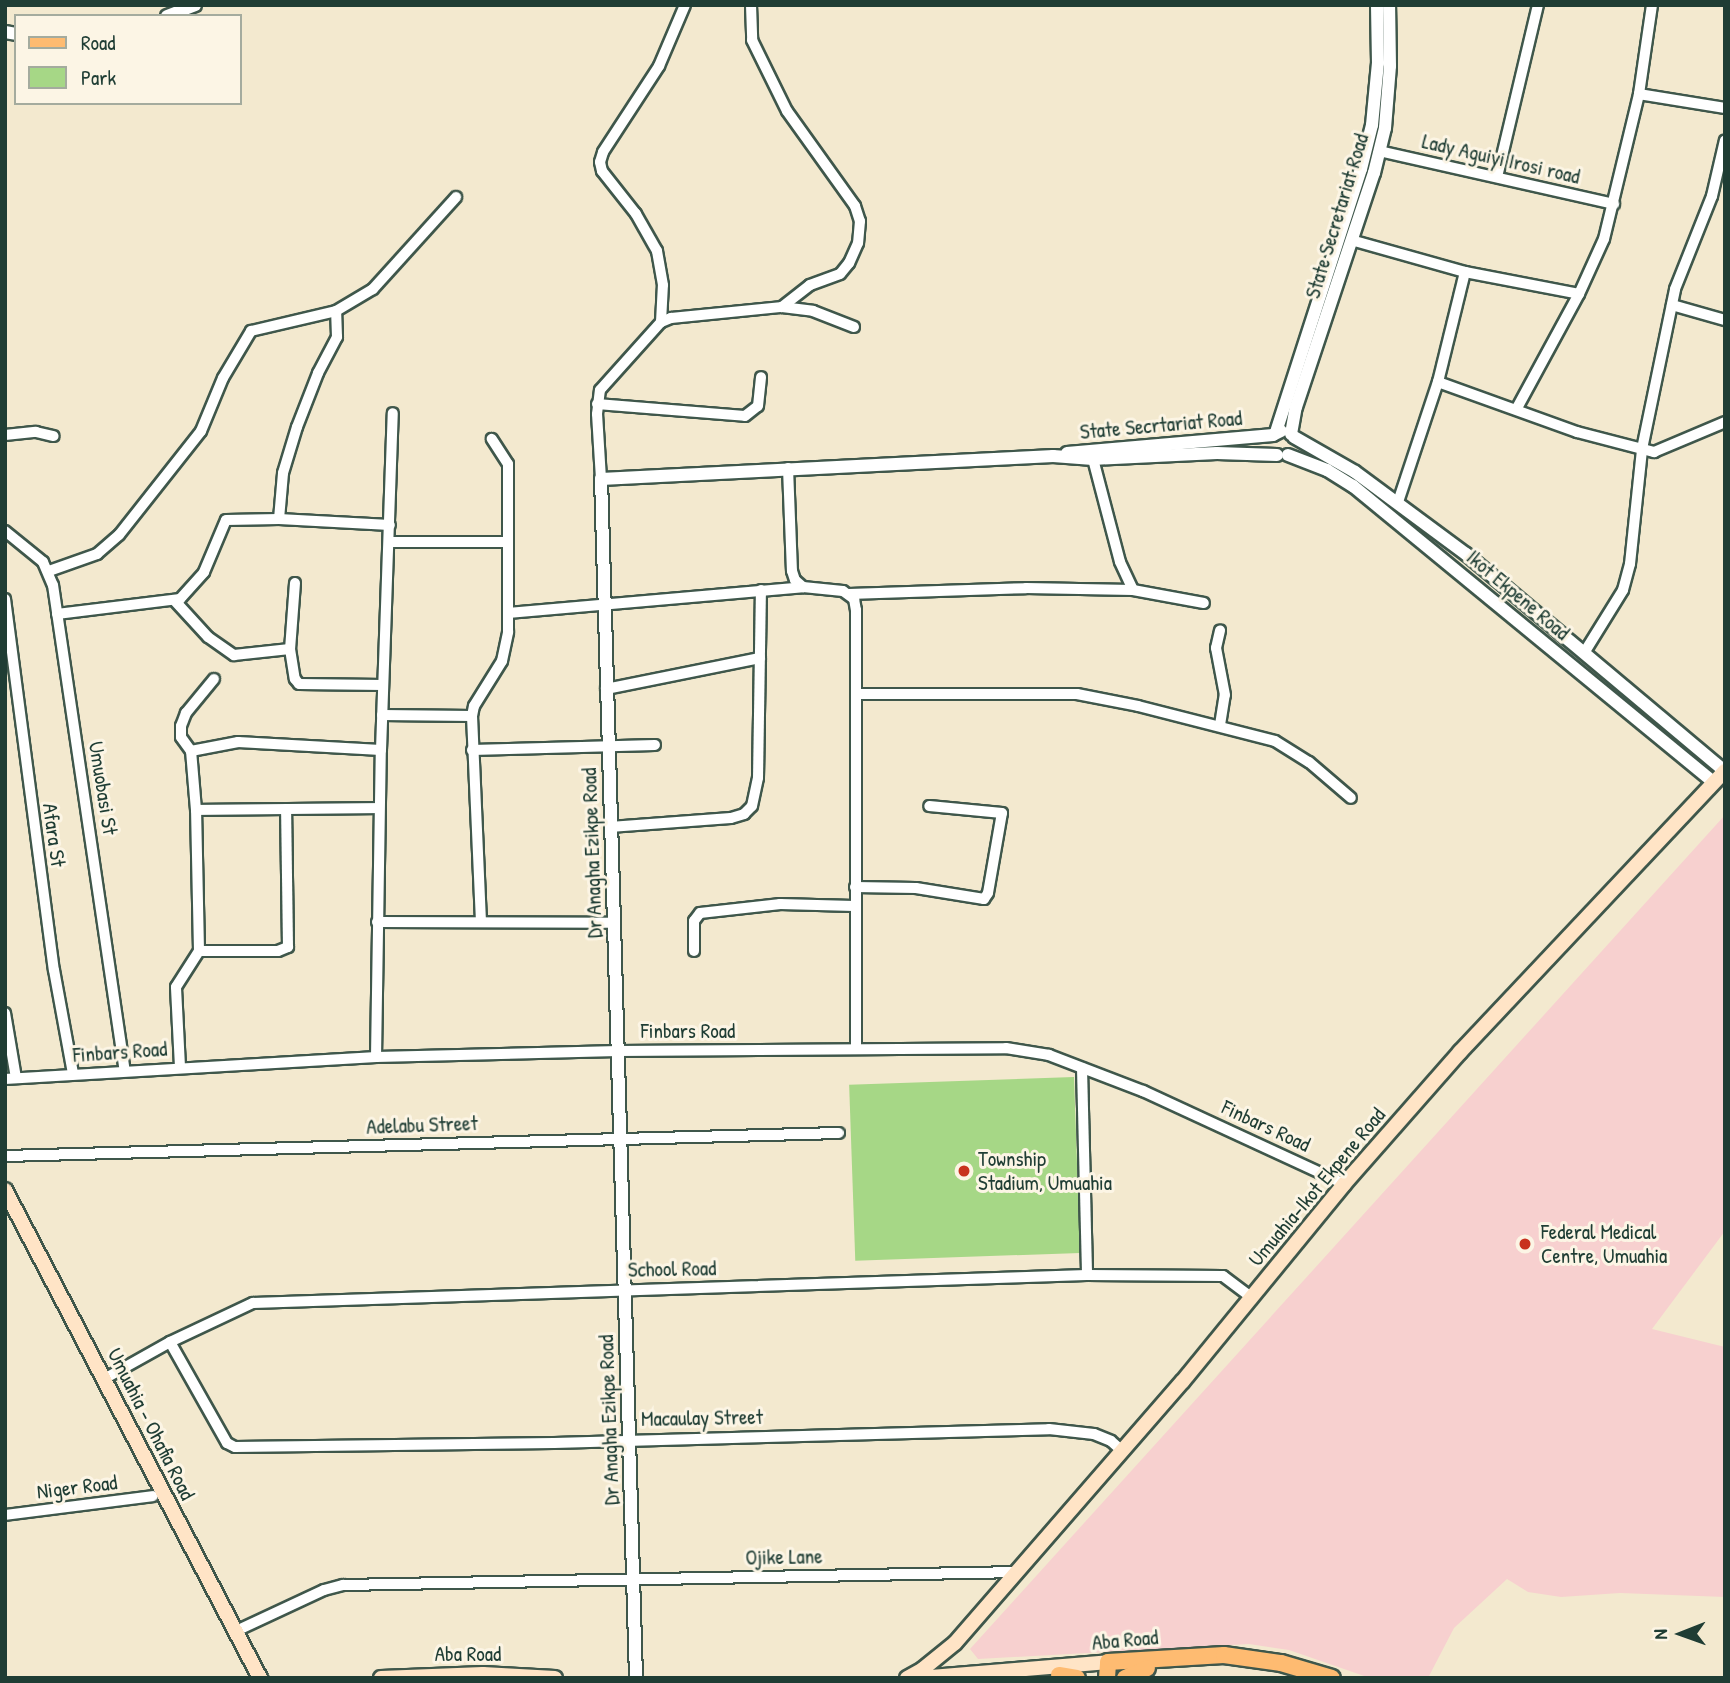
<!DOCTYPE html>
<style>
body{margin:0}
#map{position:relative;width:1730px;height:1683px;overflow:hidden;background:#f3e9cf;font-family:"Patrick Hand",sans-serif}
div>[style]{position:absolute}
[style*='--x']{left:calc(var(--x)*1px);top:calc(var(--y)*1px);width:calc(var(--w)*1px);rotate:calc(var(--a)*1deg)}
.built>*{inset:0;background:#f7d0cf}
.green>*{inset:0;background:#a6d786;transform-origin:0 0}
.roads{filter:drop-shadow(2px 0 #3f574b) drop-shadow(-2px 0 #3f574b) drop-shadow(0 2px #3f574b) drop-shadow(0 -2px #3f574b)}
.minor>*{height:10px;margin:-5px;padding:0 5px;transform-origin:5px;border-radius:5px;background:#fff}
.tertiary>*{height:12px;margin:-6px;padding:0 6px;transform-origin:6px;border-radius:6px;background:#fff}
.secondary>*{height:14px;margin:-7px;padding:0 7px;transform-origin:7px;border-radius:7px;background:#ffe4c6}
.primary>*{height:16px;margin:-8px;padding:0 8px;transform-origin:8px;border-radius:8px;background:#febb71}
.dots>*{width:19px;height:19px;translate:-50% -50%;box-sizing:border-box;border:4px solid #fcf5e5;border-radius:50%}
span{translate:-50% -50%;white-space:nowrap;text-align:center;line-height:1.15;-webkit-text-stroke:6px #fcf5e5;paint-order:stroke}
.street-label{font-size:21px;color:#1f3d34}
.poi-label{font-size:21px;color:#1f3d34}
.left{translate:0 -50%;text-align:left}
.frame{position:absolute;inset:0;border:7px solid #1f3d34;pointer-events:none}
.legend{position:absolute;left:14px;top:14px;width:228px;height:91px;box-sizing:border-box;background:#fcf5e5;border:2px solid #a4ab9e;margin:0;padding:9px 12px;list-style:none;font-size:21px;color:#1f3d34}
.legend li{display:flex;align-items:center;gap:14px;height:35px}
.legend b{width:35px;border:2px solid #a4ab9e}
.north{position:absolute;left:1646px;top:1599px;width:70px;height:70px;-webkit-text-stroke:5px #fcf5e5;paint-order:stroke;rotate:269deg;font-size:19px;font-weight:700;line-height:28px;text-align:center;color:#1f3d34}
.north::after{content:'';display:block;margin:auto;width:24px;height:32px;background:#1f3d34;clip-path:polygon(50% 0,100% 100%,50% 72%,0 100%)}
</style>
<div id="map">
<div class="built">
<div style="clip-path:polygon(1725px 815px,1725px 1231px,1652px 1329px,1725px 1347px,1725px 1597px,1620px 1593px,1561px 1597px,1528px 1592px,1507px 1579px,1454px 1628px,1428px 1678px,1370px 1678px,1289px 1650px,1249px 1644px,978px 1659px,970px 1649px)"></div>
</div>
<div class="green">
<div style="left:1074px;top:1077px;width:176px;height:225px;rotate:88deg"></div>
</div>
<div class="roads">
<div class="minor">
<div style="--x:751;--y:5;--w:35;--a:88"></div>
<div style="--x:752;--y:40;--w:79;--a:63.8"></div>
<div style="--x:787;--y:111;--w:117;--a:54.4"></div>
<div style="--x:855;--y:206;--w:16;--a:72"></div>
<div style="--x:860;--y:221;--w:22;--a:95"></div>
<div style="--x:858;--y:243;--w:22;--a:114"></div>
<div style="--x:849;--y:263;--w:14;--a:129"></div>
<div style="--x:840;--y:274;--w:32;--a:160"></div>
<div style="--x:810;--y:285;--w:36;--a:142"></div>
<div style="--x:1639;--y:94;--w:87;--a:9.2"></div>
<div style="--x:1379;--y:151;--w:241;--a:12.7"></div>
<div style="--x:1497;--y:177;--w:177;--a:-76.6"></div>
<div style="--x:1351;--y:240;--w:118;--a:15.7"></div>
<div style="--x:1465;--y:272;--w:116;--a:10.9"></div>
<div style="--x:1465;--y:272;--w:113;--a:103.8"></div>
<div style="--x:1438;--y:382;--w:148;--a:19.8"></div>
<div style="--x:1577;--y:432;--w:80;--a:14.6"></div>
<div style="--x:1654;--y:452;--w:77;--a:-22.9"></div>
<div style="--x:1672;--y:305;--w:55;--a:15.8"></div>
<div style="--x:661;--y:322;--w:37;--a:-87"></div>
<div style="--x:663;--y:285;--w:35;--a:-100"></div>
<div style="--x:657;--y:251;--w:43;--a:-119.6"></div>
<div style="--x:636;--y:214;--w:55;--a:-128.3"></div>
<div style="--x:602;--y:171;--w:9;--a:-103"></div>
<div style="--x:600;--y:162;--w:10;--a:-73"></div>
<div style="--x:603;--y:152;--w:103;--a:-56.9"></div>
<div style="--x:659;--y:66;--w:66;--a:-66.9"></div>
<div style="--x:597;--y:404;--w:148;--a:4.6"></div>
<div style="--x:745;--y:416;--w:16;--a:-38"></div>
<div style="--x:758;--y:406;--w:29;--a:-84"></div>
<div style="--x:1517;--y:408;--w:130;--a:-61.5"></div>
<div style="--x:1579;--y:294;--w:60;--a:-65.6"></div>
<div style="--x:1604;--y:239;--w:149;--a:-76.4"></div>
<div style="--x:1639;--y:94;--w:90;--a:-81.7"></div>
<div style="--x:5;--y:435;--w:31;--a:-6"></div>
<div style="--x:36;--y:432;--w:18;--a:13"></div>
<div style="--x:1093;--y:459;--w:106;--a:75.3"></div>
<div style="--x:1120;--y:562;--w:31;--a:65"></div>
<div style="--x:1133;--y:590;--w:72;--a:10.4"></div>
<div style="--x:788;--y:468;--w:103;--a:87.8"></div>
<div style="--x:792;--y:571;--w:9;--a:72"></div>
<div style="--x:795;--y:580;--w:11;--a:41"></div>
<div style="--x:803;--y:587;--w:40;--a:5.7"></div>
<div style="--x:843;--y:591;--w:14;--a:36"></div>
<div style="--x:854;--y:599;--w:11;--a:80"></div>
<div style="--x:856;--y:610;--w:439;--a:90"></div>
<div style="--x:601;--y:479;--w:65;--a:-93.5"></div>
<div style="--x:597;--y:414;--w:24;--a:-83"></div>
<div style="--x:600;--y:390;--w:91;--a:-48.1"></div>
<div style="--x:661;--y:322;--w:11;--a:-22"></div>
<div style="--x:671;--y:318;--w:112;--a:-5.7"></div>
<div style="--x:782;--y:307;--w:31;--a:7"></div>
<div style="--x:813;--y:311;--w:44;--a:21.3"></div>
<div style="--x:1398;--y:502;--w:126;--a:-71.6"></div>
<div style="--x:279;--y:519;--w:46;--a:-85"></div>
<div style="--x:283;--y:473;--w:48;--a:-73.1"></div>
<div style="--x:297;--y:427;--w:58;--a:-68.7"></div>
<div style="--x:318;--y:373;--w:41;--a:-62.2"></div>
<div style="--x:337;--y:337;--w:26;--a:-92"></div>
<div style="--x:5;--y:531;--w:49;--a:39.2"></div>
<div style="--x:43;--y:562;--w:25;--a:67"></div>
<div style="--x:53;--y:585;--w:491;--a:81.6"></div>
<div style="--x:389;--y:542;--w:119;--a:0"></div>
<div style="--x:49;--y:571;--w:51;--a:-19.5"></div>
<div style="--x:97;--y:554;--w:29;--a:-41"></div>
<div style="--x:119;--y:535;--w:132;--a:-51.7"></div>
<div style="--x:201;--y:431;--w:57;--a:-67.5"></div>
<div style="--x:223;--y:378;--w:55;--a:-59.2"></div>
<div style="--x:251;--y:331;--w:87;--a:-13.2"></div>
<div style="--x:336;--y:311;--w:43;--a:-30.7"></div>
<div style="--x:373;--y:289;--w:124;--a:-47.9"></div>
<div style="--x:295;--y:583;--w:66;--a:94.3"></div>
<div style="--x:290;--y:649;--w:30;--a:81"></div>
<div style="--x:295;--y:679;--w:6;--a:51"></div>
<div style="--x:299;--y:684;--w:84;--a:0.7"></div>
<div style="--x:849;--y:594;--w:177;--a:-1.9"></div>
<div style="--x:1026;--y:588;--w:107;--a:1.1"></div>
<div style="--x:5;--y:599;--w:374;--a:82.5"></div>
<div style="--x:54;--y:970;--w:106;--a:79.6"></div>
<div style="--x:175;--y:601;--w:49;--a:47.5"></div>
<div style="--x:208;--y:637;--w:32;--a:35"></div>
<div style="--x:234;--y:655;--w:56;--a:-6.1"></div>
<div style="--x:508;--y:613;--w:296;--a:-5"></div>
<div style="--x:57;--y:614;--w:124;--a:-7"></div>
<div style="--x:180;--y:599;--w:36;--a:-48"></div>
<div style="--x:204;--y:572;--w:56;--a:-67.1"></div>
<div style="--x:226;--y:520;--w:53;--a:-1.1"></div>
<div style="--x:279;--y:519;--w:111;--a:3.1"></div>
<div style="--x:1584;--y:653;--w:74;--a:-58.2"></div>
<div style="--x:1623;--y:590;--w:27;--a:-75"></div>
<div style="--x:1630;--y:564;--w:116;--a:-84"></div>
<div style="--x:1642;--y:449;--w:163;--a:-78.3"></div>
<div style="--x:1675;--y:289;--w:100;--a:-68.3"></div>
<div style="--x:1712;--y:196;--w:57;--a:-76.9"></div>
<div style="--x:606;--y:689;--w:157;--a:-11.4"></div>
<div style="--x:858;--y:694;--w:219;--a:0"></div>
<div style="--x:1077;--y:694;--w:62;--a:11.1"></div>
<div style="--x:1138;--y:706;--w:141;--a:14.3"></div>
<div style="--x:1275;--y:741;--w:40;--a:32"></div>
<div style="--x:1309;--y:762;--w:55;--a:40.6"></div>
<div style="--x:382;--y:715;--w:90;--a:0.6"></div>
<div style="--x:1220;--y:725;--w:30;--a:-81"></div>
<div style="--x:1225;--y:695;--w:48;--a:-100.8"></div>
<div style="--x:1216;--y:648;--w:18;--a:-77"></div>
<div style="--x:472;--y:750;--w:183;--a:-1.6"></div>
<div style="--x:191;--y:751;--w:17;--a:-126"></div>
<div style="--x:181;--y:737;--w:11;--a:-90"></div>
<div style="--x:181;--y:726;--w:14;--a:-69"></div>
<div style="--x:186;--y:713;--w:44;--a:-50.5"></div>
<div style="--x:196;--y:810;--w:183;--a:-0.6"></div>
<div style="--x:610;--y:827;--w:121;--a:-4.3"></div>
<div style="--x:731;--y:818;--w:14;--a:-17"></div>
<div style="--x:744;--y:814;--w:11;--a:-45"></div>
<div style="--x:752;--y:806;--w:29;--a:-78"></div>
<div style="--x:758;--y:778;--w:188;--a:-89.1"></div>
<div style="--x:855;--y:887;--w:61;--a:0.9"></div>
<div style="--x:916;--y:888;--w:69;--a:9.2"></div>
<div style="--x:984;--y:899;--w:7;--a:-56"></div>
<div style="--x:988;--y:893;--w:81;--a:-80.1"></div>
<div style="--x:1002;--y:813;--w:73;--a:-174.5"></div>
<div style="--x:377;--y:922;--w:237;--a:0.2"></div>
<div style="--x:481;--y:922;--w:206;--a:-92.5"></div>
<div style="--x:472;--y:716;--w:10;--a:-79"></div>
<div style="--x:474;--y:706;--w:53;--a:-58.1"></div>
<div style="--x:502;--y:661;--w:30;--a:-78"></div>
<div style="--x:508;--y:632;--w:168;--a:-90"></div>
<div style="--x:508;--y:464;--w:30;--a:-123"></div>
<div style="--x:199;--y:951;--w:79;--a:0"></div>
<div style="--x:278;--y:951;--w:11;--a:-22"></div>
<div style="--x:288;--y:947;--w:138;--a:-90.8"></div>
<div style="--x:694;--y:951;--w:30;--a:-90"></div>
<div style="--x:694;--y:921;--w:10;--a:-53"></div>
<div style="--x:700;--y:913;--w:81;--a:-6.4"></div>
<div style="--x:780;--y:904;--w:74;--a:1.5"></div>
<div style="--x:5;--y:1013;--w:66;--a:80.4"></div>
<div style="--x:376;--y:1057;--w:307;--a:-89.1"></div>
<div style="--x:381;--y:750;--w:337;--a:-88"></div>
<div style="--x:180;--y:1067;--w:80;--a:-92.9"></div>
<div style="--x:176;--y:987;--w:43;--a:-57.4"></div>
<div style="--x:199;--y:951;--w:141;--a:-91.2"></div>
<div style="--x:196;--y:810;--w:59;--a:-94.8"></div>
<div style="--x:191;--y:751;--w:48;--a:-10.8"></div>
<div style="--x:238;--y:742;--w:143;--a:3.2"></div>
<div style="--x:1082;--y:1068;--w:207;--a:88.6"></div>
<div style="--x:5;--y:1079;--w:372;--a:-3.4"></div>
<div style="--x:376;--y:1057;--w:242;--a:-1.4"></div>
<div style="--x:618;--y:1051;--w:388;--a:-0.4"></div>
<div style="--x:1006;--y:1048;--w:44;--a:9.2"></div>
<div style="--x:1049;--y:1055;--w:101;--a:21"></div>
<div style="--x:1143;--y:1091;--w:221;--a:24.8"></div>
<div style="--x:5;--y:1156;--w:834;--a:-1.58"></div>
<div style="--x:170;--y:1342;--w:116;--a:60.6"></div>
<div style="--x:227;--y:1443;--w:9;--a:27"></div>
<div style="--x:235;--y:1447;--w:319;--a:-0.7"></div>
<div style="--x:554;--y:1443;--w:495;--a:-1.6"></div>
<div style="--x:1049;--y:1429;--w:45;--a:6.3"></div>
<div style="--x:1094;--y:1434;--w:18;--a:22"></div>
<div style="--x:1111;--y:1441;--w:15;--a:42"></div>
<div style="--x:104;--y:1379;--w:76;--a:-29.3"></div>
<div style="--x:170;--y:1342;--w:92;--a:-25.2"></div>
<div style="--x:253;--y:1303;--w:834;--a:-1.92"></div>
<div style="--x:1087;--y:1275;--w:136;--a:0.4"></div>
<div style="--x:1223;--y:1276;--w:35;--a:37"></div>
<div style="--x:5;--y:1515;--w:149;--a:-7.3"></div>
<div style="--x:236;--y:1631;--w:97;--a:-25"></div>
<div style="--x:324;--y:1590;--w:20;--a:-15"></div>
<div style="--x:343;--y:1585;--w:675;--a:-1.1"></div>
</div>
<div class="tertiary">
<div style="--x:167;--y:16;--w:30;--a:-21"></div>
<div style="--x:5;--y:32;--w:11;--a:10"></div>
<div style="--x:1276;--y:432;--w:276;--a:-72.1"></div>
<div style="--x:1361;--y:169;--w:45;--a:-76"></div>
<div style="--x:1372;--y:125;--w:62;--a:-84.5"></div>
<div style="--x:1378;--y:63;--w:58;--a:-91"></div>
<div style="--x:1291;--y:434;--w:27;--a:-80"></div>
<div style="--x:1296;--y:407;--w:247;--a:-71.6"></div>
<div style="--x:1374;--y:173;--w:46;--a:-76.3"></div>
<div style="--x:1385;--y:128;--w:62;--a:-85.4"></div>
<div style="--x:1390;--y:66;--w:61;--a:-90.9"></div>
<div style="--x:1294;--y:437;--w:70;--a:29.8"></div>
<div style="--x:1355;--y:472;--w:138;--a:36.5"></div>
<div style="--x:1466;--y:554;--w:338;--a:40"></div>
<div style="--x:1067;--y:453;--w:207;--a:-5"></div>
<div style="--x:1273;--y:435;--w:9;--a:-27"></div>
<div style="--x:1288;--y:455;--w:42;--a:21"></div>
<div style="--x:1327;--y:470;--w:31;--a:32"></div>
<div style="--x:1353;--y:486;--w:466;--a:39.4"></div>
<div style="--x:636;--y:1678;--w:1200;--a:-91.67"></div>
<div style="--x:601;--y:479;--w:453;--a:-2.9"></div>
<div style="--x:1053;--y:456;--w:40;--a:4.3"></div>
<div style="--x:1093;--y:459;--w:124;--a:-2.8"></div>
<div style="--x:1217;--y:453;--w:60;--a:1.9"></div>
</div>
<div class="secondary">
<div style="--x:5;--y:1190;--w:551;--a:62.41"></div>
<div style="--x:381;--y:1678;--w:102;--a:-2.2"></div>
<div style="--x:483;--y:1674;--w:72;--a:3.2"></div>
<div style="--x:907;--y:1678;--w:18;--a:-29"></div>
<div style="--x:923;--y:1669;--w:41;--a:-39.1"></div>
<div style="--x:955;--y:1643;--w:347;--a:-49"></div>
<div style="--x:1183;--y:1381;--w:254;--a:-50.7"></div>
<div style="--x:1344;--y:1184;--w:176;--a:-48.7"></div>
<div style="--x:1460;--y:1052;--w:386;--a:-46.7"></div>
<div style="--x:919;--y:1678;--w:190;--a:-4.8"></div>
</div>
<div class="primary">
<div style="--x:1059;--y:1675;--w:18;--a:9"></div>
<div style="--x:1107;--y:1678;--w:16;--a:-86"></div>
<div style="--x:1108;--y:1662;--w:116;--a:-3.5"></div>
<div style="--x:1224;--y:1655;--w:58;--a:8"></div>
<div style="--x:1281;--y:1663;--w:53;--a:16.4"></div>
<div style="--x:1125;--y:1678;--w:24;--a:-24"></div>
</div>
</div>
<div class="dots">
<div style="left:964px;top:1171px;background:#c8321e"></div>
<div style="left:1525px;top:1244px;background:#c8321e"></div>
</div>
<div class="street-label">
<span style="left:1501px;top:159px;rotate:13deg">Lady Aguiyi Irosi road</span>
<span style="left:1337px;top:216px;rotate:-73deg">State Secretariat Road</span>
<span style="left:1161px;top:425px;rotate:-5deg">State Secrtariat Road</span>
<span style="left:1518px;top:595px;rotate:40deg">Ikot Ekpene Road</span>
<span style="left:103px;top:788px;rotate:81deg">Umuobasi St</span>
<span style="left:54px;top:835px;rotate:82deg">Afara St</span>
<span style="left:592px;top:853px;rotate:-92deg">Dr Anagha Ezikpe Road</span>
<span style="left:688px;top:1031px">Finbars Road</span>
<span style="left:120px;top:1052px;rotate:-4deg">Finbars Road</span>
<span style="left:422px;top:1125px;rotate:-2deg">Adelabu Street</span>
<span style="left:1266px;top:1126px;rotate:25deg">Finbars Road</span>
<span style="left:1317px;top:1187px;rotate:-50deg">Umuahia-Ikot Ekpene Road</span>
<span style="left:672px;top:1269px;rotate:-1deg">School Road</span>
<span style="left:702px;top:1418px;rotate:-1deg">Macaulay Street</span>
<span style="left:609px;top:1420px;rotate:-92deg">Dr Anagha Ezikpe Road</span>
<span style="left:151px;top:1424px;rotate:63deg">Umuahia - Ohafia Road</span>
<span style="left:77px;top:1487px;rotate:-7deg">Niger Road</span>
<span style="left:784px;top:1557px;rotate:-1deg">Ojike Lane</span>
<span style="left:1125px;top:1640px;rotate:-5deg">Aba Road</span>
<span style="left:468px;top:1654px">Aba Road</span>
</div>
<div class="poi-label">
<span class="left" style="left:978px;top:1171px">Township<br>Stadium, Umuahia</span>
<span class="left" style="left:1541px;top:1244px">Federal Medical<br>Centre, Umuahia</span>
</div>
<div class="frame"></div>
<ul class="legend">
<li><b style="height:9px;background:#febb71"></b>Road</li>
<li><b style="height:19px;background:#a6d786"></b>Park</li>
</ul>
<div class="north">N</div>
</div>
